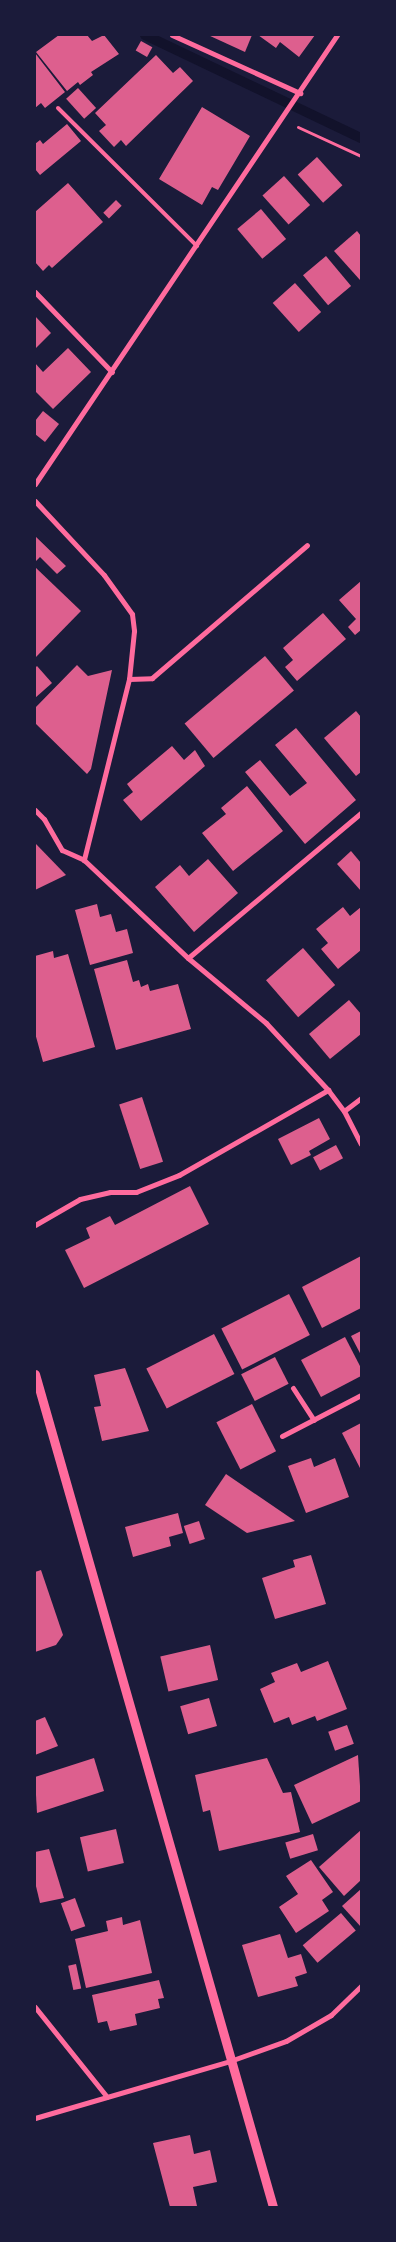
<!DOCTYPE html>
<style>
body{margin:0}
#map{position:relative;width:396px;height:2242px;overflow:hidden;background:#1b1b3a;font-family:Signika,sans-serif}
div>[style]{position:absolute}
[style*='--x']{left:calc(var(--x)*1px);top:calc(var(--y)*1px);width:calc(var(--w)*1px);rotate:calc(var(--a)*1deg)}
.stream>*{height:10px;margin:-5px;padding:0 5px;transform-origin:5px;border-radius:5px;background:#12122b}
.building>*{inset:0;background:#dd5f8e;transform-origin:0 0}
.path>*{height:3px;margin:-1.5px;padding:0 1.5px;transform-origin:1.5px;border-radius:1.5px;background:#ff6b9d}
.service>*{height:4px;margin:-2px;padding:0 2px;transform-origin:2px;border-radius:2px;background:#ff6b9d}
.minor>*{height:5px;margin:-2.5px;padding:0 2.5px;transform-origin:2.5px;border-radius:2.5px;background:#ff6b9d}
.tertiary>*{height:9px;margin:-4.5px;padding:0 4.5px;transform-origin:4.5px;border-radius:4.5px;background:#ff6b9d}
span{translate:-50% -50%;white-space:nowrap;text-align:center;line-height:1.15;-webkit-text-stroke:5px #1b1b3a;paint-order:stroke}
.frame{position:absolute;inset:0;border:36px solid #1b1b3a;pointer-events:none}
</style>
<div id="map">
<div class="stream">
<div style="--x:145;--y:35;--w:239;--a:25.5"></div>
</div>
<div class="building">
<div style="clip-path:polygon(59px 35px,87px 35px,92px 41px,104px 35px,119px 54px,91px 72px,93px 75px,80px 85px,78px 82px,67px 91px,36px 52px)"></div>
<div style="clip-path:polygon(208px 35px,252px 35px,245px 52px)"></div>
<div style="clip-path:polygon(258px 35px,315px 35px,299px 57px,280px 42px,276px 48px)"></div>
<div style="left:141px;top:41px;width:13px;height:11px;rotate:29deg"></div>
<div style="clip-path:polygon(35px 53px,65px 92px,45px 108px,41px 103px,35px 108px)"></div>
<div style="clip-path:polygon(156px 55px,173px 73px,180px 67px,193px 81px,126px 146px,121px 140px,114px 147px,99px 131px,106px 125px,95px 113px)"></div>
<div style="left:78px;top:88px;width:27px;height:16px;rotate:48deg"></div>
<div style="clip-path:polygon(202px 107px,250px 136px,218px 190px,212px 187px,202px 205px,159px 179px)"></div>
<div style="clip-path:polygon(67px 124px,81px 141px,40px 175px,35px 169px,35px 144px,40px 140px,43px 144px)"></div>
<div style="left:317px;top:157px;width:38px;height:26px;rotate:48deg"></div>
<div style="left:284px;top:176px;width:39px;height:29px;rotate:48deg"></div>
<div style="clip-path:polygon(68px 183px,103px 222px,52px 268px,49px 265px,43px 271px,35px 262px,35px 212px)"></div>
<div style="left:116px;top:200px;width:8px;height:18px;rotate:45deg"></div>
<div style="left:261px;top:209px;width:39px;height:31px;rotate:50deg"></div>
<div style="clip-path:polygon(357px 231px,361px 236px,360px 280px,334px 251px)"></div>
<div style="left:326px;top:256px;width:39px;height:30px;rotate:50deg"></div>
<div style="left:295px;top:283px;width:39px;height:30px;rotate:48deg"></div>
<div style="clip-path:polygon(35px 316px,51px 333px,35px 349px)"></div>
<div style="clip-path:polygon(68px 348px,91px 372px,53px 409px,35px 391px,35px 363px,43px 372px)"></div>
<div style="clip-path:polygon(43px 411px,59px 424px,45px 442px,35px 434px,35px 421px)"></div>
<div style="clip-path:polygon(35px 536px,66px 566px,57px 574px,40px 557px,35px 562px)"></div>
<div style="clip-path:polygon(35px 567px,81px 611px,35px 658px)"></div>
<div style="clip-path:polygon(361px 581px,361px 630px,355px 635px,348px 627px,356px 619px,339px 600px)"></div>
<div style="clip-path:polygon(323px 613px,346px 639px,297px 681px,285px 667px,293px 660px,283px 648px)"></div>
<div style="left:265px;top:656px;width:45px;height:105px;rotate:50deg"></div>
<div style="clip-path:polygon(77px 665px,88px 676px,112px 670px,91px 769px,87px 774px,35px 723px,35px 708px)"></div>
<div style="clip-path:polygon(37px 666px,52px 683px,35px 698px,35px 668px)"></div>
<div style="clip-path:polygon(356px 711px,361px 717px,361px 772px,356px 776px,324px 738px)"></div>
<div style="clip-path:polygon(296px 728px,356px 800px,305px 844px,245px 772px,260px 760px,290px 796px,307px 783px,275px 745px)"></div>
<div style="clip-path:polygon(172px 746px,184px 760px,195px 750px,205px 766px,141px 821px,123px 800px,133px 792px,127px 784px)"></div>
<div style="clip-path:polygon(247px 786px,283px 831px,233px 871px,202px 833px,226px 814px,221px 808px)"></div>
<div style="clip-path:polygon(35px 843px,66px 875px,35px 890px)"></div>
<div style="clip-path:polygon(351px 851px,361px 863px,361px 891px,337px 864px)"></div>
<div style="clip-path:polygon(208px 859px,238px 893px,194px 932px,155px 887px,180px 865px,189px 876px)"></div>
<div style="clip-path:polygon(97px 904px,100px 917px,111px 914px,116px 932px,127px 929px,133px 953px,90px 965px,75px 910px)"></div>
<div style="clip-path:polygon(343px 907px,350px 916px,361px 907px,361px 950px,338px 969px,321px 949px,328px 943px,316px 929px)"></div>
<div style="left:303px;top:948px;width:49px;height:49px;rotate:49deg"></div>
<div style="clip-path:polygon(53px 951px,54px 958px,68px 954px,95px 1047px,43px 1062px,35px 1033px,35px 956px)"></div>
<div style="clip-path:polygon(127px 960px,133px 982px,139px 980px,141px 987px,148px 984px,150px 991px,178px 984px,191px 1029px,116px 1050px,94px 969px)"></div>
<div style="clip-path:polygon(349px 1000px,361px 1014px,361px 1034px,330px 1059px,309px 1034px)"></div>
<div style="left:142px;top:1097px;width:68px;height:24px;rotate:72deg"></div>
<div style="clip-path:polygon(319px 1118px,330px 1139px,309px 1151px,311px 1155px,291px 1165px,278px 1139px)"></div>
<div style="left:336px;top:1145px;width:15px;height:26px;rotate:62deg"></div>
<div style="clip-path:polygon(190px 1186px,209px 1224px,84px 1288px,65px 1250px,90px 1238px,86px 1228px,110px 1216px,115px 1225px)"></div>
<div style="clip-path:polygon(361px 1256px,361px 1308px,322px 1328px,302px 1287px)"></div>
<div style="left:289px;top:1294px;width:46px;height:76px;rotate:63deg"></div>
<div style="clip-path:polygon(361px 1331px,361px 1355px,351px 1336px)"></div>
<div style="left:214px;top:1334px;width:45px;height:76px;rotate:63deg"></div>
<div style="clip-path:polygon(345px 1337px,361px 1368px,361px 1376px,321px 1397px,301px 1360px)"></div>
<div style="left:275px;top:1357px;width:30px;height:38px;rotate:63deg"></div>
<div style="clip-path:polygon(125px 1368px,149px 1431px,102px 1441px,94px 1407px,101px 1406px,94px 1375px)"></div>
<div style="left:252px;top:1404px;width:53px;height:40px;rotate:63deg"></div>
<div style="clip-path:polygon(361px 1423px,361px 1470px,342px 1433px)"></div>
<div style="clip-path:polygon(311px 1458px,314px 1467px,335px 1458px,349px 1497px,306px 1513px,288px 1466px)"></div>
<div style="clip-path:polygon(226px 1474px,295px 1521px,247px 1533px,205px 1505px)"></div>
<div style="clip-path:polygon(178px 1513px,183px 1533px,169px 1537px,171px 1546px,133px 1557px,125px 1527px)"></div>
<div style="left:199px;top:1521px;width:19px;height:16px;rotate:72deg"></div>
<div style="clip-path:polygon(311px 1555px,326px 1604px,275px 1619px,262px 1578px,295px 1567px,293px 1560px)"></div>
<div style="clip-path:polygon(41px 1570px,63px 1635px,56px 1645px,35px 1652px,35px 1572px)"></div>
<div style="left:210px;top:1645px;width:36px;height:51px;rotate:77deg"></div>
<div style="clip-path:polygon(328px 1661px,347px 1709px,317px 1721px,315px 1716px,292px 1725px,289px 1717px,274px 1723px,260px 1689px,275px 1682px,271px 1673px,297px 1663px,301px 1672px)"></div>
<div style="left:209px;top:1698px;width:29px;height:30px;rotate:74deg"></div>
<div style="clip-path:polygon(45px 1717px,58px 1746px,35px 1755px,35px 1721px)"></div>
<div style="left:347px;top:1725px;width:20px;height:20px;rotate:70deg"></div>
<div style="clip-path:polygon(358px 1755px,361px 1801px,312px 1824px,294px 1785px)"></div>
<div style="clip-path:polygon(94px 1758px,104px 1791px,37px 1813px,35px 1777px)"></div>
<div style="clip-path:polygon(267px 1758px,283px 1793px,291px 1792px,300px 1832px,219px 1851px,210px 1810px,203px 1812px,195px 1775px)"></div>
<div style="left:116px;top:1829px;width:35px;height:37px;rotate:77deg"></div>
<div style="clip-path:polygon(361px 1830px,361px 1880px,344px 1896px,319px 1867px)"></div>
<div style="left:313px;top:1834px;width:17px;height:29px;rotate:73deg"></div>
<div style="clip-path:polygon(49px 1849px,64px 1898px,40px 1903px,35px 1882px,35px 1852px)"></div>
<div style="clip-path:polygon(311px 1860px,333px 1892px,322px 1900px,329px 1911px,296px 1933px,279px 1907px,298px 1894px,286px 1876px)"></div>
<div style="clip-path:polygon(361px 1889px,361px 1927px,342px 1906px)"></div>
<div style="left:75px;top:1898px;width:30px;height:15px;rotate:70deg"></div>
<div style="left:341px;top:1913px;width:23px;height:50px;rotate:50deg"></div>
<div style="clip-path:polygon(122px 1917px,123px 1925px,140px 1920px,152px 1973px,86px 1988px,75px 1939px,108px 1931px,106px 1921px)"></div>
<div style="clip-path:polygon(280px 1934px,288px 1958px,301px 1954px,307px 1973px,295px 1977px,298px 1986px,258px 1997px,242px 1945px)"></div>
<div style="left:76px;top:1964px;width:25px;height:8px;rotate:78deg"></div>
<div style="clip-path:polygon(159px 1980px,164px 1998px,158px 1999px,160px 2008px,135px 2014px,137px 2025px,110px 2031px,107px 2021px,98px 2023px,92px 1995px)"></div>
<div style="clip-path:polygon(190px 2135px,194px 2154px,210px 2150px,217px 2182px,193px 2187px,197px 2206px,170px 2207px,153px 2143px)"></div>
</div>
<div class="path">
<div style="--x:298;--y:127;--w:69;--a:24.7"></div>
</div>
<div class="service">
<div style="--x:58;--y:108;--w:196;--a:44.8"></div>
</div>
<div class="minor">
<div style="--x:172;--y:35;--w:141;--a:24.4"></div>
<div style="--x:35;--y:292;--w:111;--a:46.1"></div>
<div style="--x:35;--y:484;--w:541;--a:-56.07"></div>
<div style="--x:35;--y:501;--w:101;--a:47"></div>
<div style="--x:104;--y:575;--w:48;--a:54.3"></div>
<div style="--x:132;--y:614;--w:17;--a:83"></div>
<div style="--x:134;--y:631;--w:48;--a:95.9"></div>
<div style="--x:129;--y:679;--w:187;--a:104"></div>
<div style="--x:84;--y:860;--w:143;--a:43.3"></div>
<div style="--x:188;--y:958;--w:102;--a:39.8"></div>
<div style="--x:266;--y:1023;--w:91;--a:47.2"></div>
<div style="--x:328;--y:1090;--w:26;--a:53"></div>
<div style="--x:344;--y:1111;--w:37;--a:63"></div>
<div style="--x:129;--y:679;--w:23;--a:-2"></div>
<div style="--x:152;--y:678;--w:204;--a:-40.6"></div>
<div style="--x:35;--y:810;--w:13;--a:45"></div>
<div style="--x:44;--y:819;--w:36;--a:60"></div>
<div style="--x:62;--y:850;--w:24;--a:24"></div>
<div style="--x:188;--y:958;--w:226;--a:-40"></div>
<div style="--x:344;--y:1111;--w:21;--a:-37"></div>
<div style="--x:35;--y:1225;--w:52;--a:-30"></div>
<div style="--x:80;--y:1199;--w:31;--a:-13"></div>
<div style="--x:110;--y:1192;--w:26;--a:0"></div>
<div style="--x:136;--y:1192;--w:46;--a:-21.6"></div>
<div style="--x:179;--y:1175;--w:172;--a:-29.7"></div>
<div style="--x:293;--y:1388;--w:38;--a:57"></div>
<div style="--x:282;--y:1436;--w:89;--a:-27.4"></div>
<div style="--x:35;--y:2007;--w:115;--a:51.3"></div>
<div style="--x:35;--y:2118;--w:203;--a:-16.3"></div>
<div style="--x:230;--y:2061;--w:59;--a:-19.7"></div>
<div style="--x:286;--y:2041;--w:52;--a:-30"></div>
<div style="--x:331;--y:2015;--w:42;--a:-44"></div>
</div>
<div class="tertiary">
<div style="--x:35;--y:1374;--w:866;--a:74.05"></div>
</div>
<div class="frame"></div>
</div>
